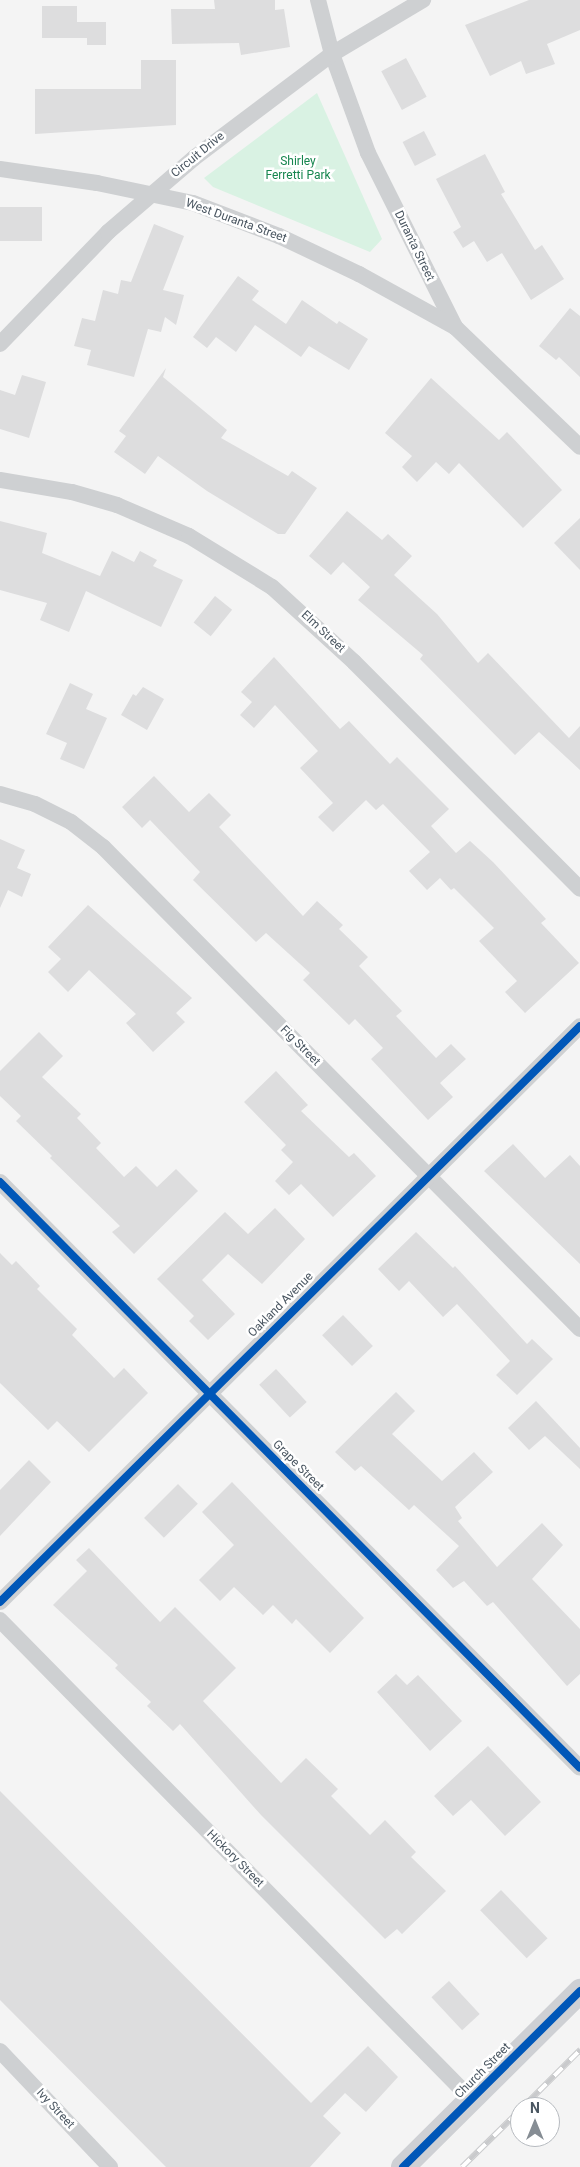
<!DOCTYPE html>
<style>
body{margin:0}
#map{position:relative;width:580px;height:2167px;overflow:hidden;background:#f4f4f4;font-family:Roboto,sans-serif}
div>[style]{position:absolute}
[style*='--x']{left:calc(var(--x)*1px);top:calc(var(--y)*1px);width:calc(var(--w)*1px);rotate:calc(var(--a)*1deg)}
.green>*{inset:0;background:#d9f2e3}
.building>*{inset:0;background:#ddddde;transform-origin:0 0}
.street>*{height:16px;margin:-8px;padding:0 8px;transform-origin:8px;border-radius:8px;background:#ced0d2}
.secondary>*{height:24px;margin:-12px;padding:0 12px;transform-origin:12px;border-radius:12px;background:#ced0d4}
.rail>*{height:5.5px;margin-top:-2.75px;transform-origin:0;background:repeating-linear-gradient(90deg,#fff 0 11px,#c9cacc 0 22px);box-sizing:border-box;border-block:1px solid #c9cacc}
.cycleway>*{height:8px;margin:-4px;padding:0 4px;transform-origin:4px;border-radius:4px;background:#0057b8}
span{translate:-50% -50%;white-space:nowrap;text-align:center;line-height:1.15;-webkit-text-stroke:5px #fff;paint-order:stroke}
.street-label{font-size:12px;color:#4a5661}
.park-label{font-size:12px;color:#17864f}
.north{position:absolute;left:510px;top:2097px;width:50px;height:50px;box-sizing:border-box;background:#fff;border:1px solid #b7bbc0;border-radius:50%;rotate:0deg;font-size:14px;font-weight:700;line-height:20px;text-align:center;color:#4a5661}
.north::after{content:'';display:block;margin:auto;width:18px;height:22px;background:#868d94;clip-path:polygon(50% 0,100% 100%,50% 72%,0 100%)}
</style>
<div id="map">
<div class="green">
<div style="clip-path:polygon(317px 93px,382px 239px,370px 252px,213px 187px,204px 178px)"></div>
</div>
<div class="building">
<div style="clip-path:polygon(214px 0,275px 0,275px 10px,284px 9px,290px 47px,241px 55px,239px 43px,172px 44px,171px 9px,215px 9px)"></div>
<div style="clip-path:polygon(529px 0,580px 0,580px 30px,547px 44px,555px 64px,526px 74px,521px 61px,490px 76px,465px 25px)"></div>
<div style="clip-path:polygon(42px 6px,77px 6px,77px 22px,106px 22px,106px 45px,87px 45px,87px 38px,42px 38px)"></div>
<div style="left:406px;top:58px;width:44px;height:28px;rotate:62deg"></div>
<div style="clip-path:polygon(141px 60px,176px 60px,176px 125px,35px 134px,35px 89px,141px 89px)"></div>
<div style="left:424px;top:131px;width:27px;height:24px;rotate:63deg"></div>
<div style="clip-path:polygon(485px 154px,505px 192px,501px 194px,535px 250px,542px 245px,564px 279px,531px 300px,502px 253px,487px 262px,474px 241px,463px 248px,453px 232px,461px 227px,436px 179px)"></div>
<div style="left:0;top:207px;width:42px;height:34px"></div>
<div style="clip-path:polygon(154px 224px,184px 236px,163px 290px,184px 295px,176px 325px,165px 317px,161px 332px,148px 329px,134px 377px,87px 365px,91px 350px,74px 346px,82px 318px,95px 321px,103px 290px,118px 294px,121px 280px,131px 282px)"></div>
<div style="clip-path:polygon(238px 276px,259px 291px,252px 300px,286px 324px,302px 300px,337px 324px,339px 321px,368px 339px,349px 370px,309px 346px,301px 357px,255px 325px,236px 352px,216px 337px,207px 348px,193px 337px)"></div>
<div style="clip-path:polygon(570px 308px,580px 316px,580px 377px,559px 357px,556px 360px,539px 346px)"></div>
<div style="clip-path:polygon(166px 368px,163px 377px,227px 430px,221px 438px,288px 476px,292px 471px,317px 488px,285px 534px,278px 534px,207px 491px,158px 456px,145px 474px,114px 452px,126px 436px,119px 431px)"></div>
<div style="clip-path:polygon(22px 375px,46px 382px,29px 438px,0 429px,0 390px,15px 395px)"></div>
<div style="clip-path:polygon(431px 378px,499px 440px,507px 432px,562px 490px,523px 528px,459px 463px,449px 474px,436px 462px,417px 482px,402px 467px,412px 456px,385px 433px)"></div>
<div style="clip-path:polygon(347px 511px,382px 540px,388px 534px,412px 556px,394px 575px,437px 614px,478px 663px,488px 653px,569px 738px,580px 726px,580px 770px,539px 732px,515px 755px,420px 659px,423px 655px,358px 600px,370px 587px,343px 562px,331px 575px,309px 556px)"></div>
<div style="clip-path:polygon(580px 518px,580px 570px,554px 543px)"></div>
<div style="clip-path:polygon(0 521px,47px 533px,42px 553px,100px 576px,112px 551px,134px 562px,140px 551px,157px 560px,153px 566px,183px 580px,161px 627px,86px 591px,69px 632px,40px 620px,47px 603px,0 590px)"></div>
<div style="left:215px;top:596px;width:22px;height:34px;rotate:39deg"></div>
<div style="clip-path:polygon(274px 657px,340px 729px,349px 721px,390px 764px,397px 757px,449px 809px,431px 826px,456px 853px,470px 841px,493px 862px,546px 919px,541px 923px,579px 963px,525px 1013px,505px 992px,517px 981px,479px 941px,494px 928px,454px 888px,451px 890px,440px 878px,427px 890px,409px 871px,430px 852px,383px 804px,376px 810px,366px 800px,333px 832px,318px 817px,333px 803px,300px 768px,318px 751px,275px 705px,254px 728px,240px 715px,252px 702px,241px 692px)"></div>
<div style="clip-path:polygon(70px 683px,93px 694px,86px 709px,107px 718px,84px 769px,60px 759px,67px 743px,46px 734px)"></div>
<div style="clip-path:polygon(143px 687px,164px 699px,147px 730px,121px 715px,133px 694px,136px 696px)"></div>
<div style="clip-path:polygon(154px 776px,189px 812px,209px 793px,231px 815px,219px 827px,303px 916px,317px 901px,343px 925px,339px 929px,368px 957px,359px 966px,402px 1011px,396px 1016px,436px 1058px,451px 1044px,466px 1059px,440px 1083px,453px 1097px,428px 1120px,371px 1059px,383px 1048px,355px 1019px,349px 1025px,303px 980px,310px 973px,266px 933px,256px 942px,193px 880px,200px 872px,150px 820px,142px 828px,122px 807px)"></div>
<div style="clip-path:polygon(0 839px,25px 850px,17px 868px,31px 874px,22px 897px,8px 890px,0 908px)"></div>
<div style="clip-path:polygon(88px 905px,192px 998px,176px 1013px,185px 1022px,153px 1052px,126px 1023px,136px 1014px,89px 970px,68px 992px,48px 972px,61px 959px,48px 947px)"></div>
<div style="clip-path:polygon(39px 1032px,63px 1056px,42px 1077px,81px 1114px,77px 1118px,101px 1143px,96px 1148px,124px 1177px,136px 1166px,157px 1187px,176px 1169px,198px 1191px,134px 1254px,112px 1232px,120px 1226px,50px 1158px,52px 1156px,16px 1121px,21px 1116px,0 1096px,0 1071px)"></div>
<div style="clip-path:polygon(276px 1071px,308px 1105px,301px 1111px,349px 1157px,354px 1153px,376px 1176px,333px 1217px,301px 1184px,289px 1195px,275px 1181px,293px 1162px,281px 1150px,286px 1145px,244px 1102px)"></div>
<div style="clip-path:polygon(513px 1144px,545px 1178px,570px 1155px,580px 1166px,580px 1264px,484px 1171px)"></div>
<div style="clip-path:polygon(275px 1208px,305px 1239px,262px 1284px,228px 1254px,202px 1280px,235px 1314px,208px 1340px,189px 1321px,194px 1316px,157px 1279px,225px 1212px,248px 1234px)"></div>
<div style="clip-path:polygon(416px 1232px,453px 1268px,455px 1266px,527px 1344px,532px 1339px,553px 1359px,517px 1395px,496px 1375px,510px 1361px,457px 1304px,443px 1317px,409px 1281px,399px 1291px,378px 1269px)"></div>
<div style="clip-path:polygon(0 1253px,12px 1265px,16px 1261px,40px 1286px,37px 1289px,77px 1329px,72px 1335px,114px 1378px,124px 1368px,148px 1393px,89px 1452px,57px 1421px,48px 1430px,0 1383px)"></div>
<div style="left:343px;top:1315px;width:43px;height:29px;rotate:46deg"></div>
<div style="left:276px;top:1369px;width:45px;height:23px;rotate:47deg"></div>
<div style="clip-path:polygon(396px 1392px,415px 1411px,392px 1434px,442px 1481px,474px 1452px,493px 1472px,455px 1507px,462px 1518px,458px 1521px,497px 1567px,542px 1523px,563px 1545px,532px 1579px,580px 1629px,580px 1674px,567px 1686px,493px 1602px,487px 1606px,464px 1581px,453px 1588px,436px 1570px,459px 1546px,414px 1505px,409px 1510px,361px 1466px,355px 1471px,335px 1452px)"></div>
<div style="clip-path:polygon(536px 1401px,580px 1448px,580px 1469px,545px 1436px,529px 1450px,508px 1428px)"></div>
<div style="clip-path:polygon(29px 1460px,51px 1482px,0 1536px,0 1490px)"></div>
<div style="clip-path:polygon(232px 1482px,364px 1618px,330px 1653px,296px 1619px,292px 1624px,273px 1605px,263px 1615px,234px 1587px,220px 1601px,199px 1580px,234px 1545px,202px 1512px)"></div>
<div style="left:178px;top:1484px;width:28px;height:48px;rotate:45deg"></div>
<div style="clip-path:polygon(89px 1548px,160px 1622px,175px 1607px,236px 1668px,203px 1701px,281px 1783px,306px 1758px,338px 1789px,331px 1796px,370px 1835px,385px 1820px,416px 1852px,411px 1857px,446px 1891px,402px 1934px,397px 1929px,385px 1939px,261px 1815px,180px 1724px,173px 1731px,147px 1706px,151px 1702px,115px 1668px,118px 1665px,53px 1605px,87px 1571px,76px 1560px)"></div>
<div style="clip-path:polygon(396px 1674px,407px 1685px,418px 1675px,462px 1721px,430px 1751px,377px 1692px)"></div>
<div style="clip-path:polygon(488px 1746px,541px 1802px,505px 1836px,471px 1800px,453px 1816px,434px 1796px)"></div>
<div style="clip-path:polygon(0 1791px,311px 2103px,368px 2046px,398px 2077px,366px 2112px,345px 2093px,323px 2116px,341px 2133px,310px 2167px,166px 2167px,0 2000px)"></div>
<div style="left:501px;top:1890px;width:67px;height:29px;rotate:46deg"></div>
<div style="left:449px;top:1981px;width:45px;height:24px;rotate:47deg"></div>
</div>
<div class="street">
<div style="--x:318;--y:0;--w:56;--a:75.5"></div>
<div style="--x:332;--y:54;--w:105;--a:70"></div>
<div style="--x:368;--y:153;--w:195;--a:63.4"></div>
<div style="--x:455;--y:327;--w:173;--a:43.8"></div>
<div style="--x:0;--y:169;--w:98;--a:8.2"></div>
<div style="--x:97;--y:183;--w:98;--a:11.8"></div>
<div style="--x:193;--y:203;--w:92;--a:21"></div>
<div style="--x:279;--y:236;--w:89;--a:25.4"></div>
<div style="--x:359;--y:274;--w:110;--a:28.9"></div>
<div style="--x:0;--y:344;--w:156;--a:-46"></div>
<div style="--x:108;--y:232;--w:113;--a:-40.7"></div>
<div style="--x:194;--y:158;--w:173;--a:-37"></div>
<div style="--x:332;--y:54;--w:106;--a:-30.7"></div>
<div style="--x:0;--y:480;--w:73;--a:9.5"></div>
<div style="--x:72;--y:492;--w:47;--a:16.1"></div>
<div style="--x:117;--y:505;--w:78;--a:23.3"></div>
<div style="--x:189;--y:536;--w:97;--a:31.6"></div>
<div style="--x:272;--y:587;--w:111;--a:42.4"></div>
<div style="--x:354;--y:662;--w:320;--a:45.1"></div>
<div style="--x:0;--y:794;--w:36;--a:16"></div>
<div style="--x:35;--y:804;--w:40;--a:26.6"></div>
<div style="--x:71;--y:822;--w:41;--a:38"></div>
<div style="--x:103;--y:847;--w:678;--a:45.3"></div>
<div style="--x:0;--y:1182;--w:824;--a:45.29"></div>
<div style="--x:0;--y:1602;--w:817;--a:-44.8"></div>
<div style="--x:0;--y:1620;--w:672;--a:45.48"></div>
<div style="--x:0;--y:2051;--w:160;--a:46.5"></div>
</div>
<div class="secondary">
<div style="--x:403;--y:2167;--w:250;--a:-44.8"></div>
</div>
<div class="rail">
<div style="--x:523;--y:2107;--w:81;--a:-45"></div>
<div style="--x:462;--y:2167;--w:81;--a:-44.5"></div>
</div>
<div class="cycleway">
<div style="--x:0;--y:1182;--w:824;--a:45.29"></div>
<div style="--x:0;--y:1602;--w:817;--a:-44.8"></div>
<div style="--x:403;--y:2167;--w:250;--a:-44.8"></div>
</div>
<div class="street-label">
<span style="left:198px;top:155px;rotate:-39deg">Circuit Drive</span>
<span style="left:236px;top:221px;rotate:20deg">West Duranta Street</span>
<span style="left:414px;top:246px;rotate:64deg">Duranta Street</span>
<span style="left:323px;top:632px;rotate:43deg">Elm Street</span>
<span style="left:300px;top:1046px;rotate:45deg">Fig Street</span>
<span style="left:281px;top:1305px;rotate:-45deg">Oakland Avenue</span>
<span style="left:298px;top:1466px;rotate:45deg">Grape Street</span>
<span style="left:235px;top:1859px;rotate:45deg">Hickory Street</span>
<span style="left:483px;top:2071px;rotate:-45deg">Church Street</span>
<span style="left:55px;top:2109px;rotate:47deg">Ivy Street</span>
</div>
<div class="park-label">
<span style="left:298px;top:169px">Shirley<br>Ferretti Park</span>
</div>
<div class="north">N</div>
</div>
